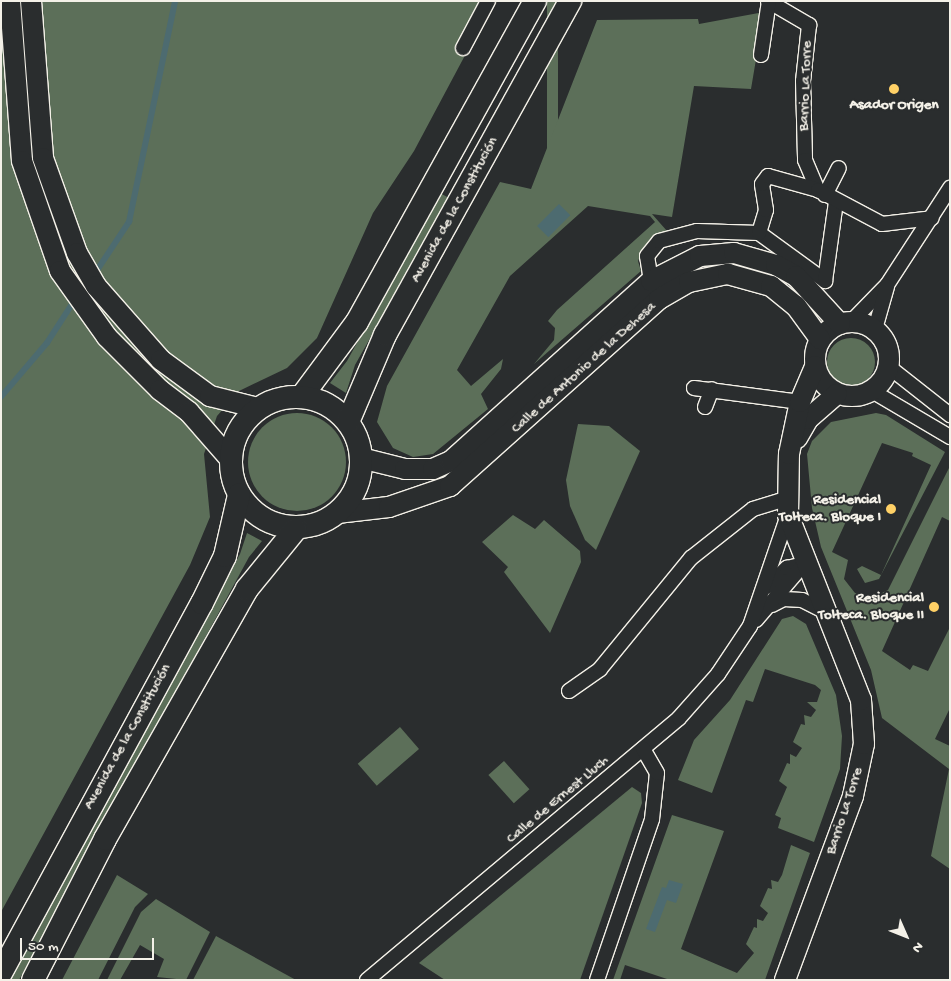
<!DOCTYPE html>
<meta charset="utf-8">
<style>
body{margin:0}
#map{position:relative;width:951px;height:981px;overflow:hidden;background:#2a2d2e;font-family:"Gochi Hand",sans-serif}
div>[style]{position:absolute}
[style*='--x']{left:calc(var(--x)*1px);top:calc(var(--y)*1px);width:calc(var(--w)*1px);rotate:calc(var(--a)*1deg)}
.green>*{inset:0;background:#5c6f59;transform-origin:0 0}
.round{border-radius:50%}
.water>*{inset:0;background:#4d6b70;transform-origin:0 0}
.stream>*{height:5.5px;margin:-2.75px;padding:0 2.75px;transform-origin:2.75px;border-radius:2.75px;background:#4d6b70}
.roads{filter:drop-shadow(1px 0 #f4f1e8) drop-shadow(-1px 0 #f4f1e8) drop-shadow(0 1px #f4f1e8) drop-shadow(0 -1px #f4f1e8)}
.street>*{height:14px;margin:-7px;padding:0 7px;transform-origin:7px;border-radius:7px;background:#2a2d2e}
.secondary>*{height:20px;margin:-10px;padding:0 10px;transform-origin:10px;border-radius:10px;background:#2a2d2e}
.secondary>.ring{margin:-10px;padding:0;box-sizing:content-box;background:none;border:20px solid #2a2d2e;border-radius:50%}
.primary>*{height:22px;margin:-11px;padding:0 11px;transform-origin:11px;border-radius:11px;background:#2a2d2e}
.primary>.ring{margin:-11px;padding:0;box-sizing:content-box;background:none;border:22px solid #2a2d2e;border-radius:50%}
.dots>*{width:14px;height:14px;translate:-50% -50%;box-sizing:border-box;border:2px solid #2a2d2e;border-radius:50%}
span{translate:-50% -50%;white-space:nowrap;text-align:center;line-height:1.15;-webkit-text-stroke:4px #2a2d2e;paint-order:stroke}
.street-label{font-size:15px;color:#f4f1e8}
.poi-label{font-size:15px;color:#f4f1e8;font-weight:700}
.right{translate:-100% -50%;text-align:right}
.frame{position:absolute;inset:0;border:2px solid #f4f1e8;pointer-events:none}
.north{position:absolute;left:881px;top:911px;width:50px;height:50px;-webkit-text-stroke:4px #2a2d2e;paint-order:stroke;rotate:134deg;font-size:14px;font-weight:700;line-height:20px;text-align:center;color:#f4f1e8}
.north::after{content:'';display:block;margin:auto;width:18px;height:22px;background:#f4f1e8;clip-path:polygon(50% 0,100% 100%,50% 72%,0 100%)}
.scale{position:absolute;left:20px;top:938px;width:134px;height:22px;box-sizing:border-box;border:2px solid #f4f1e8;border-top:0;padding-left:6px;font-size:15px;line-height:18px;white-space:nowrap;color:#f4f1e8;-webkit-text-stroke:4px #2a2d2e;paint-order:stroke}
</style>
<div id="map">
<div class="green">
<div style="clip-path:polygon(1px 1px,494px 1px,414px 151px,373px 213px,317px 338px,287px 368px,239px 391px,217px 416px,204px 454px,210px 517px,190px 565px,1px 912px)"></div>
<div style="left:547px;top:1px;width:11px;height:207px"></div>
<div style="clip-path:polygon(764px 12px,751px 89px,694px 86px,672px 217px,652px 214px,667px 231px,643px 249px,638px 261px,641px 271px,534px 364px,554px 340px,555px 328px,548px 321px,557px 310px,655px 222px,650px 216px,588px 206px,510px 276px,457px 370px,471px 386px,503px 359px,501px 369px,481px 394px,488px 409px,433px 454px,413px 457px,393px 448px,377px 422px,387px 386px,500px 182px,531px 189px,597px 20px,698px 19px,699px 24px)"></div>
<div style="clip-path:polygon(440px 193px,449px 198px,355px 365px,346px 393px,330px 383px,347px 361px)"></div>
<div class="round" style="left:827px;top:338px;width:48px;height:48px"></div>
<div class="round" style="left:248px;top:413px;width:98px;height:98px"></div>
<div style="clip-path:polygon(876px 413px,886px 415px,945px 452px,879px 579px,865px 583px,857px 569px,862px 566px,881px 575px,931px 465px,912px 456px,913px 453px,882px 443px,832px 552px,848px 560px,844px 579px,855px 593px,874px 597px,888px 590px,950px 466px,950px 521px,942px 517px,882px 651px,910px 670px,913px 665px,928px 671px,950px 627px,950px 708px,935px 739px,950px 746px,950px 869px,931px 856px,949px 769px,882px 718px,871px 670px,821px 547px,812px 508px,807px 454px,812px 441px,831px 422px)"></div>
<div style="clip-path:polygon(578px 424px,609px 426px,640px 451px,596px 550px,585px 540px,570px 506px,566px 480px)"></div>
<div style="clip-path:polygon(513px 515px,535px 529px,544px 520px,580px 551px,581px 562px,550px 633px,504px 572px,508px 567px,482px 542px)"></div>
<div style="clip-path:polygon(247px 533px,262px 541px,249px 557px,19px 980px,8px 980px,240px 554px)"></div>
<div style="clip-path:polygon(793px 616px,806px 624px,836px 695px,842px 736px,840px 769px,814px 842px,778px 828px,781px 818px,775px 815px,787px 787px,779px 781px,787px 763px,790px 764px,790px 754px,796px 757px,802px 748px,793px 742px,801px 724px,805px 725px,804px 715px,811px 717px,816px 710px,807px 702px,817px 702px,821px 690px,815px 685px,765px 669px,753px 702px,746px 700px,712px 793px,678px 780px,694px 740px,730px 700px,782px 619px)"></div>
<div style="left:400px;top:727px;width:29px;height:56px;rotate:49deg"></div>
<div style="left:504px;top:761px;width:38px;height:21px;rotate:48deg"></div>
<div style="clip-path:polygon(632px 787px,641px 793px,642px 803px,580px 980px,445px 980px,419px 963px)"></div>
<div style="clip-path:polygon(672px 815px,724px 831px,681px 949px,737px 973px,754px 953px,746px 944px,754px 927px,757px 928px,757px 919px,763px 921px,768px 913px,760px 906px,768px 888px,772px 889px,771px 880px,778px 882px,782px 875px,791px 845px,810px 853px,765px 980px,670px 980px,625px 965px,620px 980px,613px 980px)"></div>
<div style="clip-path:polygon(117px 875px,148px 894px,135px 907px,98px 980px,62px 980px)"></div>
<div style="clip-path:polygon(156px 899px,210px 932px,186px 980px,157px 977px,164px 959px,140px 945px,120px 980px,107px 980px,141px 912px)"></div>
<div style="clip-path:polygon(216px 936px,296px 980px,193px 980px)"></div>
</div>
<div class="water">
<div style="left:559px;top:204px;width:16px;height:31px;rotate:45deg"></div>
<div style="clip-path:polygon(669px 880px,683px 884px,676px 903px,667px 900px,655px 932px,646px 929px,662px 887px,666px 888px)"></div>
</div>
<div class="stream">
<div style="--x:94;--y:275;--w:64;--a:-56.6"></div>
<div style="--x:129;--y:222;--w:226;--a:-78.2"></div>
<div style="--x:1;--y:397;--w:71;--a:-49.6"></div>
<div style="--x:47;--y:343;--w:54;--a:-57.2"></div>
</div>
<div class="roads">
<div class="street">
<div style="--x:768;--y:1;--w:48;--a:30.3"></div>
<div style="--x:809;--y:25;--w:56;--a:96.1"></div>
<div style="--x:803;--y:81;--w:79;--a:88.5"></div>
<div style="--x:805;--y:160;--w:33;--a:67"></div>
<div style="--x:463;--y:48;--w:53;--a:-62"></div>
<div style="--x:761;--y:55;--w:55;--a:-81.6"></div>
<div style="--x:825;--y:195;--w:30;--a:-63"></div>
<div style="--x:759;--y:233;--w:82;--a:36"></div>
<div style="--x:825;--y:281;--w:80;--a:-82.1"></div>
<div style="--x:651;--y:281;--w:25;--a:-99"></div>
<div style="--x:647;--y:256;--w:19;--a:-51"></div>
<div style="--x:659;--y:241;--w:39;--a:-15"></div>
<div style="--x:697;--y:231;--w:62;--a:1.8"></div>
<div style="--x:759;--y:233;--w:24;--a:-73"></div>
<div style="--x:766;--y:210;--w:26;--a:-99"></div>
<div style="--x:762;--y:184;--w:10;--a:-53"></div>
<div style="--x:768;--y:176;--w:52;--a:15.6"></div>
<div style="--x:818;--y:190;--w:72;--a:28"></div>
<div style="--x:882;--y:224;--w:50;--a:-6.8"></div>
<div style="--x:851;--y:322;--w:52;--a:-45.8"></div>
<div style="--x:887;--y:285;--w:116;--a:-57"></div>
<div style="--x:875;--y:329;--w:44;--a:-74.1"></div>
<div style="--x:889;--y:367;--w:78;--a:38.2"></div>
<div style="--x:694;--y:388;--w:107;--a:7.5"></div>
<div style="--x:872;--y:391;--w:91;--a:30.5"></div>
<div style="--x:705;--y:407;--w:19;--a:-69"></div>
<div style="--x:767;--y:587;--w:28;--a:-44"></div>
<div style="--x:787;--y:568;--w:17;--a:-13"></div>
<div style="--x:772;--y:605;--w:13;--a:-27"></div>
<div style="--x:784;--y:599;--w:18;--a:3"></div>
<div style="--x:802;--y:600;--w:25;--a:27"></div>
<div style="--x:756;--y:620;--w:74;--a:-49.4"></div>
<div style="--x:569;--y:691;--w:38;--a:-35"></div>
<div style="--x:600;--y:669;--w:144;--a:-50.7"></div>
<div style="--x:691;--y:558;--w:79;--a:-38.3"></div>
<div style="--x:753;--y:509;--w:34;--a:-17"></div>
<div style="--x:367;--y:980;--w:407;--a:-40"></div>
<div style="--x:679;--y:718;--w:59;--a:-48.4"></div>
<div style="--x:718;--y:674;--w:58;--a:-56.3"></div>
<div style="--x:750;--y:626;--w:117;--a:-71.1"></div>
<div style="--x:597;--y:980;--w:170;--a:-71.1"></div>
<div style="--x:652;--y:819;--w:46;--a:-83.8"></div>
<div style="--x:657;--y:773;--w:28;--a:-120"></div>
</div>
<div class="secondary">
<div style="--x:10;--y:1;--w:160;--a:85.7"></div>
<div style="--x:22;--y:161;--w:116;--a:70.9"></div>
<div style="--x:60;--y:271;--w:81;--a:54.5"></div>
<div style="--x:107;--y:337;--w:75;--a:45"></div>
<div style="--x:160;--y:390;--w:36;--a:37"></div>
<div style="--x:189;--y:412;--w:62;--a:48.9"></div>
<div style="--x:31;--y:1;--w:157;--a:85.6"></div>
<div style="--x:43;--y:158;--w:101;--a:70.3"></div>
<div style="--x:77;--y:253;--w:38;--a:60"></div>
<div style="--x:96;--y:286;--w:98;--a:48.7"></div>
<div style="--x:161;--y:360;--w:61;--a:36.3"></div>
<div style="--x:210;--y:396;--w:49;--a:14"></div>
<div class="ring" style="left:815px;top:322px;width:54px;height:54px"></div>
<div style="--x:797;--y:438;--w:22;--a:-60"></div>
<div style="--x:808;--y:419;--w:38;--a:-41"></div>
<div style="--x:361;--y:458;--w:45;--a:14"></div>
<div style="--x:405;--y:469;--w:28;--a:0"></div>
<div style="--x:433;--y:469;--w:20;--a:-24"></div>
<div style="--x:451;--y:461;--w:269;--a:-42"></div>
<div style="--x:651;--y:281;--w:55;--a:-27"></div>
<div style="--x:700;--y:256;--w:34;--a:-5"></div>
<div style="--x:734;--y:253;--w:44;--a:15.9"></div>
<div style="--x:776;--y:265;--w:23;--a:29"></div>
<div style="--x:796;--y:276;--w:65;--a:47.5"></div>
<div style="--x:337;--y:513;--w:52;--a:-6.6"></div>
<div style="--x:389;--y:507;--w:65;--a:-19"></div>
<div style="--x:450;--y:486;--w:280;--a:-41.8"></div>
<div style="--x:659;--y:299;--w:34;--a:-30"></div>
<div style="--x:689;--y:282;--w:40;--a:-12"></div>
<div style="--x:728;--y:274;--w:45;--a:15.6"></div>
<div style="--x:771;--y:286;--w:32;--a:39"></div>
<div style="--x:796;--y:306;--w:41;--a:54"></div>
<div style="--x:785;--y:980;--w:196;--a:-69.7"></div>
<div style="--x:853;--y:796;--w:53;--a:-78.1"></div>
<div style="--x:864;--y:744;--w:44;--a:-93.9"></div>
<div style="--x:861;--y:700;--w:199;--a:-111.5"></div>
<div style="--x:788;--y:515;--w:61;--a:-89.1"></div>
<div style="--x:789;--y:454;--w:53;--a:-78.1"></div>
<div style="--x:800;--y:402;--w:39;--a:-67"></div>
</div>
<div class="primary">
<div style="--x:302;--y:396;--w:92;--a:-53.4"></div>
<div style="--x:357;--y:322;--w:367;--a:-61"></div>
<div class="ring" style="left:231px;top:397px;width:108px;height:108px"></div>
<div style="--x:348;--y:422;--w:95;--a:-67"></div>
<div style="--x:385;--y:335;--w:382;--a:-61"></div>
<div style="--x:1;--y:973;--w:421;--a:-61.5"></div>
<div style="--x:202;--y:603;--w:52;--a:-63.9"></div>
<div style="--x:225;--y:556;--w:63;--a:-77.1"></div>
<div style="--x:33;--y:980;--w:158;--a:-62.9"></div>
<div style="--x:105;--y:839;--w:288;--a:-60.4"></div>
<div style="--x:247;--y:589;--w:77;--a:-50.8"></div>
</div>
</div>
<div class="dots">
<div style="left:894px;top:89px;background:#ffd166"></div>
<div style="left:891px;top:509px;background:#ffd166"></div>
<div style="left:934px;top:607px;background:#ffd166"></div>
</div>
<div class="street-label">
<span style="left:806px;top:86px;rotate:-88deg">Barrio La Torre</span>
<span style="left:455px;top:210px;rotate:-61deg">Avenida de la Constitución</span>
<span style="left:584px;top:368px;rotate:-42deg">Calle de Antonio de la Dehesa</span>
<span style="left:128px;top:737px;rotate:-61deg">Avenida de la Constitución</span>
<span style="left:558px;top:800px;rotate:-40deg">Calle de Ernest Lluch</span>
<span style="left:845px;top:811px;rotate:-72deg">Barrio La Torre</span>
</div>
<div class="poi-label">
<span style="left:894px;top:106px">Asador Origen</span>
<span class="right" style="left:881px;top:509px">Residencial<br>Tolteca. Bloque I</span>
<span class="right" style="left:924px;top:607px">Residencial<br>Tolteca. Bloque II</span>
</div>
<div class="frame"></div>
<div class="north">N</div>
<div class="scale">50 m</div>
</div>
